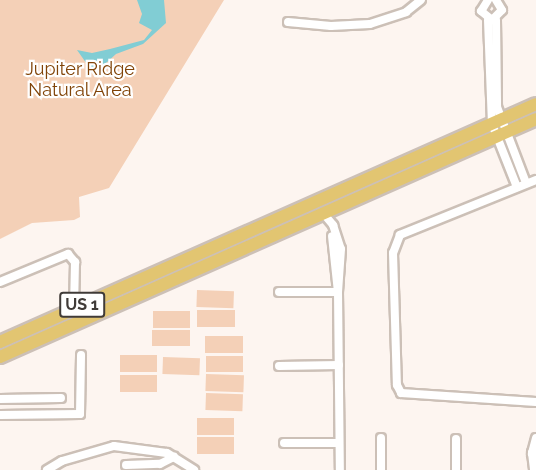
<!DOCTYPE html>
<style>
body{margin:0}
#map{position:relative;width:536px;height:470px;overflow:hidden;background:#fdf5f0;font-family:Raleway,sans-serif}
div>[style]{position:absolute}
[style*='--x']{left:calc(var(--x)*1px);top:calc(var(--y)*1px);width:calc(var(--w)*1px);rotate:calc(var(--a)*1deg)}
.green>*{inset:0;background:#f4d0b7;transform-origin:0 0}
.water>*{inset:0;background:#81cdd4}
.roads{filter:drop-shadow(2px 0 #ccc0b7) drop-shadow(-2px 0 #ccc0b7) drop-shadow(0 2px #ccc0b7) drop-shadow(0 -2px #ccc0b7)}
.minor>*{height:8px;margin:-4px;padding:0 4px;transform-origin:4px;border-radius:4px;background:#fff}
.primary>*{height:12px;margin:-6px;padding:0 6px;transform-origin:6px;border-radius:6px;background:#e2c571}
span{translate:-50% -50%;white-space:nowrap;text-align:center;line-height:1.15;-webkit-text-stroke:4.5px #fff;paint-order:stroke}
.shield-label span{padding:2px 4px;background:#fff;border:2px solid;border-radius:4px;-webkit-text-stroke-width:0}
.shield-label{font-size:16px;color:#403b38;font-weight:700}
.park-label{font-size:18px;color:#804307}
</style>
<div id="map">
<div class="green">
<div style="clip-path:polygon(0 0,224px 0,109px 188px,79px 197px,80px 217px,74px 220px,32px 223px,0 239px)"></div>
<div style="left:197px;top:290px;width:37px;height:17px;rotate:2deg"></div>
<div style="left:197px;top:310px;width:38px;height:17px"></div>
<div style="left:153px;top:311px;width:37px;height:17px"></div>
<div style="left:152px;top:330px;width:38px;height:16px"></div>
<div style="left:205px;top:336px;width:38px;height:17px"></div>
<div style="left:120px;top:355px;width:37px;height:17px"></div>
<div style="left:206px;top:356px;width:37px;height:16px"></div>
<div style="left:163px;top:357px;width:37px;height:17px;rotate:2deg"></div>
<div style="left:206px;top:374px;width:38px;height:17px;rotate:2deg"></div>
<div style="left:120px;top:375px;width:37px;height:17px"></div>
<div style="left:206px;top:393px;width:37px;height:17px;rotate:2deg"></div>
<div style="left:197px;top:418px;width:37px;height:17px"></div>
<div style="left:197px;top:437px;width:37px;height:17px"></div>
</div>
<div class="water">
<div style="clip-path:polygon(137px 0,164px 0,166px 23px,143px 44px,116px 54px,94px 74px,77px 50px,92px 53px,110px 49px,144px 40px,152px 30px,139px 23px,142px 14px)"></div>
</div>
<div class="roads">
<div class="minor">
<div style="--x:488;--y:0;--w:13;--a:122"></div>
<div style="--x:481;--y:11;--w:14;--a:39"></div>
<div style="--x:492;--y:20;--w:14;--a:-45"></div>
<div style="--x:502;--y:10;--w:12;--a:-121"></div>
<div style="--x:488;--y:20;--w:104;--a:87.8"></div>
<div style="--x:492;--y:124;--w:68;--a:68.4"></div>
<div style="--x:496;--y:20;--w:87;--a:89.3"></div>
<div style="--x:497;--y:107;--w:81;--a:69.1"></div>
<div style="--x:288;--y:22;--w:43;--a:5.3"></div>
<div style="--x:331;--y:26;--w:39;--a:-3"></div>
<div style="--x:370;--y:24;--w:38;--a:-18"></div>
<div style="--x:406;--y:12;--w:19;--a:-39"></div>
<div style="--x:536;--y:180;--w:147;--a:158"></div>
<div style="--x:400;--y:235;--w:19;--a:111"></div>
<div style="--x:393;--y:253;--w:132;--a:88.3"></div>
<div style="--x:397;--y:385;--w:9;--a:63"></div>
<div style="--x:401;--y:393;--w:135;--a:3.8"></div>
<div style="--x:323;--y:213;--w:16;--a:50"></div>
<div style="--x:333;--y:225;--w:25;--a:72"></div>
<div style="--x:341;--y:249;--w:43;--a:94"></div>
<div style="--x:338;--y:292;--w:178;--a:89.4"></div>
<div style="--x:0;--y:282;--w:74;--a:-22.4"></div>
<div style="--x:68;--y:254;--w:11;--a:49"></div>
<div style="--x:75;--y:262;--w:46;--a:91.2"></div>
<div style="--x:279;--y:292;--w:59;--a:0"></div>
<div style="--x:338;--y:292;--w:56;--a:-96.1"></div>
<div style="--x:279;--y:366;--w:60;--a:-1"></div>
<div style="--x:0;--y:399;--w:61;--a:-0.9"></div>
<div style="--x:0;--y:415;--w:80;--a:-0.7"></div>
<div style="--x:80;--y:414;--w:59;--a:-89"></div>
<div style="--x:381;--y:438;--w:32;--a:90"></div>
<div style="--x:536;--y:438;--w:16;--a:105"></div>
<div style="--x:532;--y:453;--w:4;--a:0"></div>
<div style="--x:456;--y:439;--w:31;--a:90"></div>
<div style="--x:284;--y:443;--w:55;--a:0"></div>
<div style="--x:532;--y:453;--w:17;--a:83"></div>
<div style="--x:126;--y:465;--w:34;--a:-2"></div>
<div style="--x:160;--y:464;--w:16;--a:-27"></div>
<div style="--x:47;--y:470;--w:17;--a:-31"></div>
<div style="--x:62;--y:461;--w:54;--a:-16.1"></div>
<div style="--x:114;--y:446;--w:53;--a:7.5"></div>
<div style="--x:167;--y:453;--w:32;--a:32"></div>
</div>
<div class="primary">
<div style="--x:0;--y:342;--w:586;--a:-23.94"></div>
<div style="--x:0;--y:357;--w:586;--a:-23.94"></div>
</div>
</div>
<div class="shield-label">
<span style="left:82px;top:305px">US 1</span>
</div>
<div class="park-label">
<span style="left:80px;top:80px">Jupiter Ridge<br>Natural Area</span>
</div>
</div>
